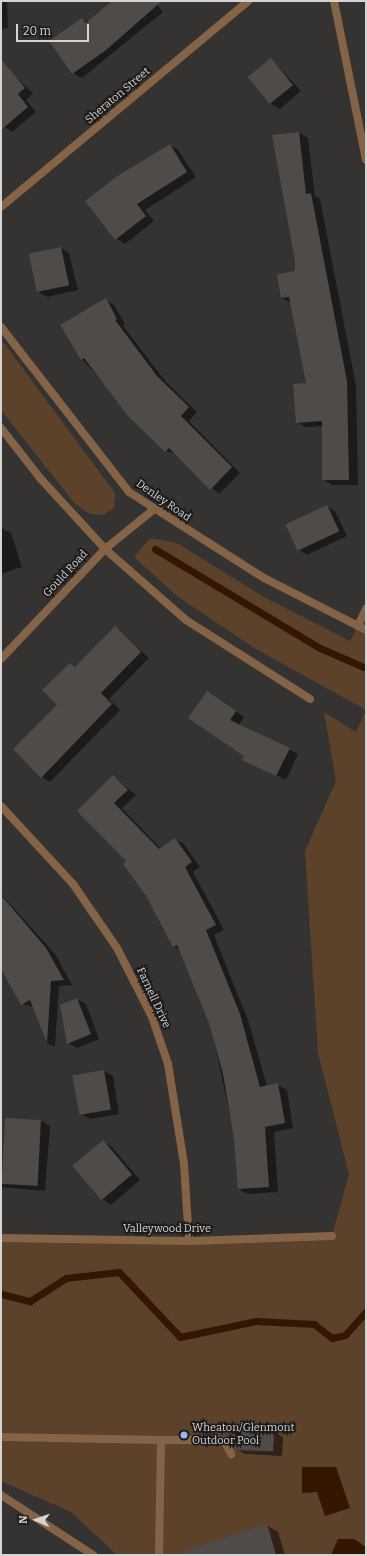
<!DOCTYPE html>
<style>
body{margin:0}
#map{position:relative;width:367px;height:1556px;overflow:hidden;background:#353331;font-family:Bitter,serif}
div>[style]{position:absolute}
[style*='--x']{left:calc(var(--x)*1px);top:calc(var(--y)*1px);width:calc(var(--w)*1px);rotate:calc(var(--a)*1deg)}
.green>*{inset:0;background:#5c412b}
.water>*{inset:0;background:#331700}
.shadow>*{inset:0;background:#0007}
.stream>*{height:7px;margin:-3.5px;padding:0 3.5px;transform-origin:3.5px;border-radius:3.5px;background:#331700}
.building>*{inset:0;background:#4e4b49;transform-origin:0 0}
.lane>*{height:8px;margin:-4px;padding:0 4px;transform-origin:4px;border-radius:4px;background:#856347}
.street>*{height:8px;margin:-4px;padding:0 4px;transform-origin:4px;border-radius:4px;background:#856347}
.dots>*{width:11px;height:11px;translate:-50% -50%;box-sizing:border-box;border:2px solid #1c1b1a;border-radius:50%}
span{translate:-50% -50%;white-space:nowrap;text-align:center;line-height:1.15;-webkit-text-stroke:3.5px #1c1b1a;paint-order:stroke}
.street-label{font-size:11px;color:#d6d4d3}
.poi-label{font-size:11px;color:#d6d4d3}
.left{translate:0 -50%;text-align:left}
.frame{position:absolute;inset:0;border:2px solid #d6d4d3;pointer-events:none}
.north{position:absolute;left:16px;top:1500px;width:40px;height:40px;-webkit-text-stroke:3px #1c1b1a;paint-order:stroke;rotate:272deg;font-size:11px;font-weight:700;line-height:16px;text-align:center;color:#d6d4d3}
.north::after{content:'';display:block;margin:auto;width:14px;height:18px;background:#d6d4d3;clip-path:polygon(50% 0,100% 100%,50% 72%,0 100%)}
.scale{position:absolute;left:16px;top:24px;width:73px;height:18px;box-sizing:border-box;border:2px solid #d6d4d3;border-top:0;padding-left:5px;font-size:12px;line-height:14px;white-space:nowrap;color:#d6d4d3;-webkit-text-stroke:3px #1c1b1a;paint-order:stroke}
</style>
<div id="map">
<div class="green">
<div style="clip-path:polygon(1px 339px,115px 493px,114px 508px,103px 515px,90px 514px,75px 504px,1px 410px)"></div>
<div style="clip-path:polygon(150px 538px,177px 543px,264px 597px,350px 641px,358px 626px,366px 630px,366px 710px,254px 648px,177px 596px,134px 557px)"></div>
<div style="clip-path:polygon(366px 710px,366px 1555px,117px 1555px,71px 1512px,1px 1481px,1px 1238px,189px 1241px,332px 1236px,349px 1174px,318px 1053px,305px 851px,336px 781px,324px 712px,356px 732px)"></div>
</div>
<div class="water">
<div style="clip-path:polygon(302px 1467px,336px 1467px,350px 1508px,325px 1516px,317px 1492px,302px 1493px)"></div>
<div style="clip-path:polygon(338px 1539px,354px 1539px,366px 1547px,366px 1555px,331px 1555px)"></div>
</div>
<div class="shadow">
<div style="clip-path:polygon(1px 1px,7px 1px,8px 28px,1px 29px)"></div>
<div style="clip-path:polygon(113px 1px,154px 1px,163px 12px,82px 78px,73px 73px,82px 19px,89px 22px)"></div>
<div style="clip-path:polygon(271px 59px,301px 91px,280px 109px,271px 104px)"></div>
<div style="clip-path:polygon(11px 73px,33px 93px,26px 100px,36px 112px,12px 132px,1px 125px,1px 81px)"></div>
<div style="clip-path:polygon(299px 133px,308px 138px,315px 196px,320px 199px,356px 386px,358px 485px,332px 485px,323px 479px,323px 426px,305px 427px,297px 422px,307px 384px,292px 303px,282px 298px,296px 271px)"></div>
<div style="clip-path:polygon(170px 145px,178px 150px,196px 177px,145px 210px,154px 221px,125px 244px,116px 239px,87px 201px)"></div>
<div style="clip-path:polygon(61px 248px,69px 253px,78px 290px,47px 297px,38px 292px)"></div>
<div style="clip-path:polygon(106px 300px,114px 305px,125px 324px,123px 326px,166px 382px,197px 412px,189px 421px,240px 473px,219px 494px,176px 454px,166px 451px,82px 359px)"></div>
<div style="clip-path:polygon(326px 506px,335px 511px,347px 536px,307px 555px,298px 549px)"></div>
<div style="clip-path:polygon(1px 528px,11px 533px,22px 567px,1px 574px)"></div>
<div style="clip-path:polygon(115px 628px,149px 658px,109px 699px,120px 710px,50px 782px,42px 777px,70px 664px,76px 667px)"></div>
<div style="clip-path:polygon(216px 698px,244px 717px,239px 725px,298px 754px,286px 780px,252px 764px,245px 756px)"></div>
<div style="clip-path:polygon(114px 777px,136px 795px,122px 808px,161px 849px,175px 839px,184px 844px,200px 867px,193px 872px,224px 930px,214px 935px,248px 1020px,267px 1086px,278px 1085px,287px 1090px,293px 1128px,274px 1132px,278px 1192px,247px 1194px,239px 1189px,235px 1139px,210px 1022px,180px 950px,174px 947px,127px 862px,78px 811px)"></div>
<div style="clip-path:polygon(1px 894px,55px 954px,72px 985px,59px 986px,55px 1047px,47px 1043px,34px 1007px,22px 1004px,1px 953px)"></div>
<div style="clip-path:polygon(77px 999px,86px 1004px,99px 1039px,77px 1048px,68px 1043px)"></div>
<div style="clip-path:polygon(104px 1071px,113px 1076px,119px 1114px,90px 1119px,81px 1114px)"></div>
<div style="clip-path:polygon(6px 1119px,41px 1121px,50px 1126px,45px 1191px,1px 1187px)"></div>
<div style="clip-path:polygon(103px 1142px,112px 1147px,140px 1180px,111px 1205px,102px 1199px,74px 1166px)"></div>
<div style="clip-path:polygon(274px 1432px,283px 1437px,282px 1456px,245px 1454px,236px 1449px)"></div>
<div style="clip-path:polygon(266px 1525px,278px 1532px,285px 1555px,218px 1555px)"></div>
</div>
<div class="stream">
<div style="--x:155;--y:549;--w:192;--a:31"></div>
<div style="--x:320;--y:648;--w:50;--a:23.5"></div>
<div style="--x:1;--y:1294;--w:30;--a:14"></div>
<div style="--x:30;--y:1301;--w:43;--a:-32.6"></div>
<div style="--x:66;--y:1278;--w:53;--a:-6.5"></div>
<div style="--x:119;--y:1272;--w:89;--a:46.8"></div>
<div style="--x:180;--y:1337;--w:78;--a:-11.9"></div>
<div style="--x:256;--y:1321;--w:58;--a:3"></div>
<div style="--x:314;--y:1324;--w:23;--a:38"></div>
<div style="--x:332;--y:1338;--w:13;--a:-13"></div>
<div style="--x:345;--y:1335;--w:31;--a:-48"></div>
</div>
<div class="building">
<div style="clip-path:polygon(112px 1px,162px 1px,106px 50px,72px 74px,49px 41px,82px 18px,86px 23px)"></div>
<div style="left:271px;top:58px;width:35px;height:30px;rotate:51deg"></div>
<div style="clip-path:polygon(1px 59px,25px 88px,18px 94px,28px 107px,1px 130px)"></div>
<div style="clip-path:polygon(299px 132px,306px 194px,311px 193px,347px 381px,349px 480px,322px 480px,322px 421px,296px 423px,293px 384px,306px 383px,289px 297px,281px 298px,277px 274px,295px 271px,295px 261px,272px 135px)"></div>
<div style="clip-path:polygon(170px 144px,187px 172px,137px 204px,146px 216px,115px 240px,85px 201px,116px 177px)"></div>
<div style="left:61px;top:247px;width:39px;height:33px;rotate:78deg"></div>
<div style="clip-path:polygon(106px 298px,117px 319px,115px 320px,157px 376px,189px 407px,181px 416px,232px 467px,210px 490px,169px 448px,165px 452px,128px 416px,84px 358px,81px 360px,60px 325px)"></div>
<div style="left:327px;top:505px;width:29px;height:46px;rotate:65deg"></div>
<div style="clip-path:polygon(115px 626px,141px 652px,101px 693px,112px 704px,41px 778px,13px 749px,57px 705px,42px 690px,70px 663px,75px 667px)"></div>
<div style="clip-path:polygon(207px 691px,236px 711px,230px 720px,290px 748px,276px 776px,242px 760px,244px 756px,188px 718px)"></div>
<div style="clip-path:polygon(113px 775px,128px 790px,114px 803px,159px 849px,175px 838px,192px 862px,185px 867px,216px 925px,206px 930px,240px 1014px,260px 1087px,278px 1083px,285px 1123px,265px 1127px,269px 1187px,238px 1189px,234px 1139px,223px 1074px,209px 1023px,177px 945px,173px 947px,146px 896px,123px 864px,126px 861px,77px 811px)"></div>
<div style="clip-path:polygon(1px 895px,46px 948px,64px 980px,51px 981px,47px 1043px,30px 1000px,21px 1005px,1px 969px)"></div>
<div style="clip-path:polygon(77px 998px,91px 1034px,67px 1044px,60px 1005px)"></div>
<div style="left:104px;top:1070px;width:40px;height:32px;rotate:80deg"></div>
<div style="left:5px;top:1118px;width:36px;height:66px;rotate:3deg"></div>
<div style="left:103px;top:1140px;width:45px;height:40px;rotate:50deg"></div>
<div style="left:236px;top:1430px;width:38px;height:20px;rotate:2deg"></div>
<div style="clip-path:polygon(267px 1524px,276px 1555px,185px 1555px,184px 1551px)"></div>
</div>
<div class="lane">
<div style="--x:105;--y:549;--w:108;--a:41.2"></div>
<div style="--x:186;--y:620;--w:147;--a:32.5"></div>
<div style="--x:1;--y:1437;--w:160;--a:1.1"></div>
<div style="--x:161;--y:1440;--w:115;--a:91"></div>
<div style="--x:161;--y:1440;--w:63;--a:0"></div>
<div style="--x:224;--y:1440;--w:16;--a:63"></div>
<div style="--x:1;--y:1495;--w:110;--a:33.1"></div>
</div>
<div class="street">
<div style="--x:334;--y:1;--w:162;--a:78.6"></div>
<div style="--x:1;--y:207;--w:322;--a:-39.8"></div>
<div style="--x:1;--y:327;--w:209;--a:52.2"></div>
<div style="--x:129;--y:492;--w:160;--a:32.5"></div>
<div style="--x:264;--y:578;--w:114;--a:27"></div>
<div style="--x:1;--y:428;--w:63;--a:52"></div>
<div style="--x:40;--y:478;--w:96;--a:47.5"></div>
<div style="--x:358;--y:626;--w:19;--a:-65"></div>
<div style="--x:1;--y:659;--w:151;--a:-46.6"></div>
<div style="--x:105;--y:549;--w:62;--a:-39.1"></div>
<div style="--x:1;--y:806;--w:106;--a:47.3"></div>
<div style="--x:73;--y:884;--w:78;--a:55.5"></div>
<div style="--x:117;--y:948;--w:77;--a:63.1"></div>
<div style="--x:152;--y:1017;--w:50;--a:71.2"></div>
<div style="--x:168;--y:1064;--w:101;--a:80.9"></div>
<div style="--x:184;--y:1164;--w:77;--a:86.3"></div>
<div style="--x:1;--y:1238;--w:188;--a:0.9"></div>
<div style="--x:189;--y:1241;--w:143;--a:-2"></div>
</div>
<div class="dots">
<div style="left:184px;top:1435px;background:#9db4fd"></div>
</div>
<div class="street-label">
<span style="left:118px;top:96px;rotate:-40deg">Sheraton Street</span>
<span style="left:163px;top:501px;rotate:35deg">Denley Road</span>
<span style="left:66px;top:574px;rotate:-47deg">Gould Road</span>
<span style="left:153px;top:998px;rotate:65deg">Farnell Drive</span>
<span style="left:167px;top:1229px">Valleywood Drive</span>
</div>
<div class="poi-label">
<span class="left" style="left:192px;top:1435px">Wheaton/Glenmont<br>Outdoor Pool</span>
</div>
<div class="frame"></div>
<div class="north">N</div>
<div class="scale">20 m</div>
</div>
